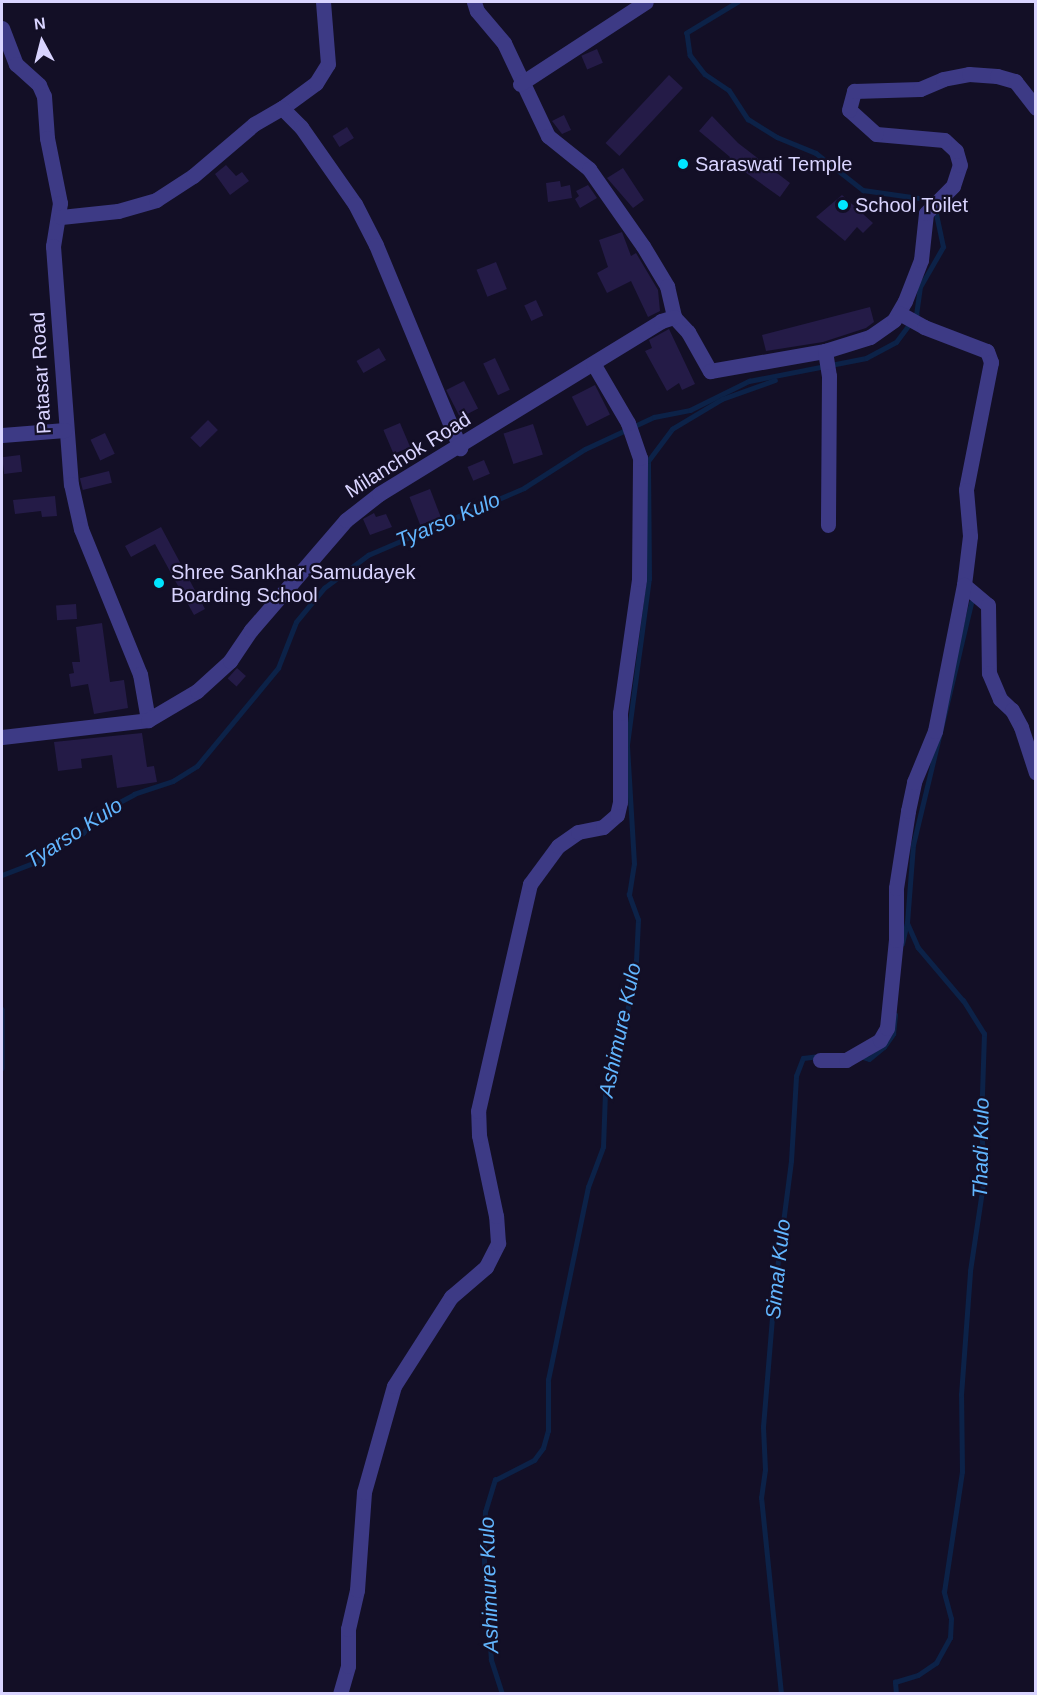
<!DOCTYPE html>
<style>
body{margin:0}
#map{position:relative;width:1037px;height:1695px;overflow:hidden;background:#130f26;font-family:Arial,sans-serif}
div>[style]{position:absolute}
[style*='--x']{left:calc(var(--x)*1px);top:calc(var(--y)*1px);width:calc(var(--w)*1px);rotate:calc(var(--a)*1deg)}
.stream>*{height:4.5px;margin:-2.25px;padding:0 2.25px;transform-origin:2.25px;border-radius:2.25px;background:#0c2248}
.building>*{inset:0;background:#241b47;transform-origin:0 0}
.minor>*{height:15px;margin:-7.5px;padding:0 7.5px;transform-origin:7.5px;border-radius:7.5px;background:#3d3a85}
.dots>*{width:16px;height:16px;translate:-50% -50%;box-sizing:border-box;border:3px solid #130f26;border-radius:50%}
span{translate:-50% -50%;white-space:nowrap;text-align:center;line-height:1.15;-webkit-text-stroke:4.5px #130f26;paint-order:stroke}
.poi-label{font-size:20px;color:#d9d4ff}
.left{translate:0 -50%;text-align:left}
.street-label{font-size:20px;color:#d9d4ff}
.water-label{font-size:21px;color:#62b6ff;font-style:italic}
.frame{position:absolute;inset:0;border:3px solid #d9d4ff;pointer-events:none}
.north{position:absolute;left:12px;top:12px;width:60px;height:60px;-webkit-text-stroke:4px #130f26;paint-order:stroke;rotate:353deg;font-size:16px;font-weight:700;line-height:24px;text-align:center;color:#d9d4ff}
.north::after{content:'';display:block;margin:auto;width:21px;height:27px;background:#d9d4ff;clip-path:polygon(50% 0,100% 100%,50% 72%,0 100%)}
</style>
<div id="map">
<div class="stream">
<div style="--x:738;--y:2;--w:60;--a:148.7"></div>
<div style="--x:687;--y:33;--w:22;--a:82"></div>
<div style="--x:690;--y:55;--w:24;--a:52"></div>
<div style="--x:705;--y:74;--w:29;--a:34"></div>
<div style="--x:729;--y:90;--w:35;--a:57"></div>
<div style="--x:748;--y:119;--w:34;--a:32"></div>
<div style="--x:777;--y:137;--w:42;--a:22.3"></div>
<div style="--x:816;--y:153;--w:60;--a:38.2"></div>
<div style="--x:863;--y:190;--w:70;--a:8.2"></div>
<div style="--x:2;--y:875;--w:34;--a:-21"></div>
<div style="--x:34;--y:863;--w:57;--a:-31.5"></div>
<div style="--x:83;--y:833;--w:26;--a:-51"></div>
<div style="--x:99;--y:813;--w:40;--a:-28"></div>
<div style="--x:134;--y:794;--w:41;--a:-18.4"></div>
<div style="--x:173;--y:781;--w:28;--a:-32"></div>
<div style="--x:197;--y:766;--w:127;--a:-50.4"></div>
<div style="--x:278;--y:668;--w:49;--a:-68.6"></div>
<div style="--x:296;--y:622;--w:44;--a:-50.5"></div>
<div style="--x:324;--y:588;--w:55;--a:-36.9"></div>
<div style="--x:368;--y:555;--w:170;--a:-23.2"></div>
<div style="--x:524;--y:488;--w:72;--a:-32.6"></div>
<div style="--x:585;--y:449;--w:76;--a:-24.9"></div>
<div style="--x:654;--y:417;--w:37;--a:-11"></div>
<div style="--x:690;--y:410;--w:66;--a:-26.2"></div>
<div style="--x:749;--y:381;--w:119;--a:-11.1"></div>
<div style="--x:866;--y:358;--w:34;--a:-28"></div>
<div style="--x:896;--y:342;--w:34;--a:-53"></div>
<div style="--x:916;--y:315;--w:28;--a:-82"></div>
<div style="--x:920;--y:287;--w:46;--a:-60.1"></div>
<div style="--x:943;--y:247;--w:40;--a:-102"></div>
<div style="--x:902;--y:944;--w:22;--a:-77"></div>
<div style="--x:2;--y:1009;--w:59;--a:90"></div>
<div style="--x:860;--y:1056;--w:9;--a:18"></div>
<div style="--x:869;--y:1059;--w:19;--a:-39"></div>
<div style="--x:884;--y:1047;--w:16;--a:-55"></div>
<div style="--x:893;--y:1034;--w:19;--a:-84"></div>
<div style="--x:502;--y:1694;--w:36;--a:-108"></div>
<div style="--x:491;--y:1660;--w:98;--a:-94.1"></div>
<div style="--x:484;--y:1562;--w:50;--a:-88.9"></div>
<div style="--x:485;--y:1512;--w:34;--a:-73"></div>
<div style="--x:495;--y:1480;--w:44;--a:-27.1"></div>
<div style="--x:534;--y:1460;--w:15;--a:-53"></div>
<div style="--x:543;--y:1448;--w:18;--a:-74"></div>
<div style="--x:548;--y:1431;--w:51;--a:-90"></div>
<div style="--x:548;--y:1380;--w:197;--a:-78.3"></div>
<div style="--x:588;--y:1187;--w:43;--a:-69.4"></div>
<div style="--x:603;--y:1147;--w:55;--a:-87.9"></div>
<div style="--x:605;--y:1092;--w:42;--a:-77.6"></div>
<div style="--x:614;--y:1051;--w:17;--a:-59"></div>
<div style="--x:623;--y:1036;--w:76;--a:-80.2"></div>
<div style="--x:636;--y:961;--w:41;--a:-87.2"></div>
<div style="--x:638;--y:920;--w:27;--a:-110"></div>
<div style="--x:629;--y:895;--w:31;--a:-81"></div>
<div style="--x:634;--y:864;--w:119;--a:-93.4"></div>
<div style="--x:627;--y:745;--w:167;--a:-82.5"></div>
<div style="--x:649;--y:579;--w:118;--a:-90.5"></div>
<div style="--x:648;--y:461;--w:40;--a:-53"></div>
<div style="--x:672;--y:429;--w:58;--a:-31"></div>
<div style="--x:722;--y:399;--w:56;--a:-19.7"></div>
<div style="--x:781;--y:1694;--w:197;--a:-95.8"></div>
<div style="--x:761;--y:1498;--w:28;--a:-82"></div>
<div style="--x:765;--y:1470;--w:43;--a:-92.7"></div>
<div style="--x:763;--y:1427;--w:135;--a:-85.3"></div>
<div style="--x:774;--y:1292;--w:132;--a:-82.6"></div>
<div style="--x:791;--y:1161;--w:85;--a:-86.6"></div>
<div style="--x:796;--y:1076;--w:19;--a:-69"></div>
<div style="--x:803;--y:1058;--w:16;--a:-7"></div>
<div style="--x:896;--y:1694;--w:12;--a:-95"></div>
<div style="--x:895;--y:1682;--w:24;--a:-17"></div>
<div style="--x:918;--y:1675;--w:22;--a:-34"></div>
<div style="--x:936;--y:1663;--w:29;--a:-61"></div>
<div style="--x:950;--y:1638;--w:19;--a:-87"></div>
<div style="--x:951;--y:1619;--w:28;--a:-105"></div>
<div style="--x:944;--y:1592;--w:121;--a:-81.5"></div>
<div style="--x:962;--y:1472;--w:77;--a:-90.7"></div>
<div style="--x:961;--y:1395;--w:124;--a:-85.8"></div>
<div style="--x:970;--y:1271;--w:95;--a:-81.5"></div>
<div style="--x:984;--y:1177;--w:53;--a:-93.2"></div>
<div style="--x:981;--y:1124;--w:90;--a:-88.1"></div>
<div style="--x:984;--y:1034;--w:39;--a:-122"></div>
<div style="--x:963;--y:1001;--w:70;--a:-130.3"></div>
<div style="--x:918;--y:948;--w:27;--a:-114"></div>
<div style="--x:907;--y:923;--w:78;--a:-85.6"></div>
<div style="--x:913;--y:845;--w:249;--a:-76.5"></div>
</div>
<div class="building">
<div style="left:597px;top:49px;width:15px;height:17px;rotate:67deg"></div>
<div style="left:669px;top:75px;width:19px;height:93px;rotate:43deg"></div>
<div style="clip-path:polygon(564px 115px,571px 130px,562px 134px,552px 121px)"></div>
<div style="clip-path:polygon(712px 116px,738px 143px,790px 183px,780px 197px,728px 160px,730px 157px,699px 131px)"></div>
<div style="left:347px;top:127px;width:13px;height:17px;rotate:58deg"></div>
<div style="clip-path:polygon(226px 165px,236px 176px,242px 172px,249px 181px,230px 195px,215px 174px)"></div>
<div style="clip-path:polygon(623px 168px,644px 200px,633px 208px,607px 178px)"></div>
<div style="clip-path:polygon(560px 181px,561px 187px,570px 185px,572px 198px,548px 202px,546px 183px)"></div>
<div style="clip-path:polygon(588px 185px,597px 198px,580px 208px,575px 199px,579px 196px,576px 191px)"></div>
<div style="clip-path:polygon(842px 195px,873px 223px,863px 233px,857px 227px,845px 241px,816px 217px)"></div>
<div style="clip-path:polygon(622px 232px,631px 256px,636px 253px,658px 290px,660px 311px,648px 317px,631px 281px,607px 293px,597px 273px,608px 267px,599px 240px)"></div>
<div style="left:496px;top:262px;width:29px;height:21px;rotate:68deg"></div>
<div style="left:536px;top:300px;width:17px;height:13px;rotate:65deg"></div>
<div style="clip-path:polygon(870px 307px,874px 322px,866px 328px,823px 342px,766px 351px,762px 335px)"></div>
<div style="clip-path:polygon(669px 329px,695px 384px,682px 390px,679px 383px,667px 391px,645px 351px,652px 348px,649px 340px)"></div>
<div style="left:379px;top:348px;width:14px;height:26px;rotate:60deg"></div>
<div style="left:495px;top:358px;width:35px;height:13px;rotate:65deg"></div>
<div style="left:464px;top:381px;width:31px;height:20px;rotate:63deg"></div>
<div style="left:595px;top:385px;width:33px;height:26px;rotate:63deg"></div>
<div style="left:208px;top:420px;width:14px;height:25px;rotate:45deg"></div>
<div style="left:400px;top:423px;width:26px;height:18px;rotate:67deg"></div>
<div style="left:533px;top:424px;width:32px;height:31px;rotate:72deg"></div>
<div style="left:105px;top:433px;width:23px;height:16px;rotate:65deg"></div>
<div style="left:20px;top:455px;width:17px;height:18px;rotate:83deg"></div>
<div style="left:484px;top:460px;width:15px;height:18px;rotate:67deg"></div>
<div style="left:109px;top:471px;width:12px;height:30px;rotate:76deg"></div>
<div style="left:430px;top:489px;width:30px;height:22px;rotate:69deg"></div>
<div style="clip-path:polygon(55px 496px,57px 516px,42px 517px,41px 511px,15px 514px,13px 500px)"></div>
<div style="clip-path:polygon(374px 513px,376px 517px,386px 514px,392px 527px,370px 535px,363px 519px)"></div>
<div style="clip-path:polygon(161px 527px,205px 609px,194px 615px,155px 544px,131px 557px,125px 546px)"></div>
<div style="left:76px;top:604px;width:15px;height:20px;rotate:86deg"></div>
<div style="clip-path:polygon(102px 623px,110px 682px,124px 680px,128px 708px,94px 714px,88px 684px,71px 687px,69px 674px,74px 673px,72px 662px,80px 662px,76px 627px)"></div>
<div style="left:237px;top:668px;width:12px;height:14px;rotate:42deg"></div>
<div style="clip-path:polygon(142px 733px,147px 767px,154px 766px,157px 782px,117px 788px,112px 755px,81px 759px,82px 768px,58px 771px,54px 742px)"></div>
</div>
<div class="minor">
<div style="--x:474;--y:2;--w:9;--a:72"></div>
<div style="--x:477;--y:11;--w:42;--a:49.8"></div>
<div style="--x:504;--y:43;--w:103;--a:64.7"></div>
<div style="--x:548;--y:136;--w:53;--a:38.8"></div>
<div style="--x:589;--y:169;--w:94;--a:55"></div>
<div style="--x:643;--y:246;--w:47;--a:59"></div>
<div style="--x:667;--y:286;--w:32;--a:77"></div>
<div style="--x:674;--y:317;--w:21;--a:47"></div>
<div style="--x:688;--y:332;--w:45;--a:60.6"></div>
<div style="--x:710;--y:371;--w:117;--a:-9.9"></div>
<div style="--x:825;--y:351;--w:47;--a:-17.3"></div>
<div style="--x:870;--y:337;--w:29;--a:-35"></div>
<div style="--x:894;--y:320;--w:22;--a:-60"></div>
<div style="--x:905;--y:301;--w:44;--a:-68.7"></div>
<div style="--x:921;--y:260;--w:47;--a:-83.9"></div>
<div style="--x:926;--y:213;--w:38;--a:-45"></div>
<div style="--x:953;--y:186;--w:22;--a:-72"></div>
<div style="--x:960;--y:165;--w:15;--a:-106"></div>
<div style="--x:956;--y:151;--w:16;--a:-137"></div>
<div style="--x:944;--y:140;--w:68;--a:-175"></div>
<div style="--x:876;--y:134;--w:36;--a:-138"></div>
<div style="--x:849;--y:110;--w:20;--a:-75"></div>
<div style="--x:854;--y:91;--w:66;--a:-1.7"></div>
<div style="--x:920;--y:89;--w:25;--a:-23"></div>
<div style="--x:943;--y:79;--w:26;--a:-11"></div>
<div style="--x:969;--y:74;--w:28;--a:4"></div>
<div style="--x:997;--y:76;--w:19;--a:16"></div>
<div style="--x:1015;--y:81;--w:34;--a:52"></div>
<div style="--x:2;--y:28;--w:39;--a:69"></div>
<div style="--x:16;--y:64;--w:31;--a:42"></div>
<div style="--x:39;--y:85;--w:12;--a:66"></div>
<div style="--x:44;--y:96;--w:42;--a:85.9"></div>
<div style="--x:47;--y:138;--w:66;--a:78.7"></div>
<div style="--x:60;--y:203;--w:44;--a:99.2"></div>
<div style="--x:53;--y:246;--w:239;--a:85.7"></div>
<div style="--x:71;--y:484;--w:46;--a:77.5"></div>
<div style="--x:81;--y:529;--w:157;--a:67.9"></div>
<div style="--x:140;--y:674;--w:47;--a:80.1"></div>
<div style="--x:520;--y:84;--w:150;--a:-33.1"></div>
<div style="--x:282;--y:108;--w:42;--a:-36.3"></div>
<div style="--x:316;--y:83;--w:22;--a:-58"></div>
<div style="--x:328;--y:64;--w:62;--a:-94.6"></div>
<div style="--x:61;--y:217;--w:57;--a:-6"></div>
<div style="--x:118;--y:211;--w:40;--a:-16"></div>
<div style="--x:156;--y:200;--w:44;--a:-33"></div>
<div style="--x:193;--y:176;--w:80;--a:-40.4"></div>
<div style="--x:254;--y:124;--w:32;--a:-30"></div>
<div style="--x:282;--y:108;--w:27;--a:45"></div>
<div style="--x:301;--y:127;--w:94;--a:55"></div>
<div style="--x:355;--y:204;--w:46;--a:62.9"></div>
<div style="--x:376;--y:245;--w:220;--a:67.5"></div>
<div style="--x:899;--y:313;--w:29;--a:29"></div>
<div style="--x:924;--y:327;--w:67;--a:20.9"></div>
<div style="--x:987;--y:351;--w:12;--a:70"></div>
<div style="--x:991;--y:362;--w:130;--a:101.1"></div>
<div style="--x:966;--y:490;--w:46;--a:85"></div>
<div style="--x:970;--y:536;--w:49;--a:97"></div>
<div style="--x:964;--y:585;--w:31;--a:40"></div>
<div style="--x:988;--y:605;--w:68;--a:89.2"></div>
<div style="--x:989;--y:673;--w:28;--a:67"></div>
<div style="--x:1000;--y:699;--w:16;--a:43"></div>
<div style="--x:1012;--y:710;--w:19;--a:62"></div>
<div style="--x:1021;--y:727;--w:48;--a:71.9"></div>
<div style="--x:825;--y:351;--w:25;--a:81"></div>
<div style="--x:829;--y:376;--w:149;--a:90.4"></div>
<div style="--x:2;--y:435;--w:63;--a:-4.5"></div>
<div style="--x:2;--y:737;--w:147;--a:-6.6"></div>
<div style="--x:148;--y:720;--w:57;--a:-30.6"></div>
<div style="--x:197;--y:691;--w:45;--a:-42.3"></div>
<div style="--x:230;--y:661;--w:37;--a:-56"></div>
<div style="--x:251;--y:630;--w:145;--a:-49.2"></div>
<div style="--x:346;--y:520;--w:42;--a:-38.2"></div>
<div style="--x:379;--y:494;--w:331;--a:-31.5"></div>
<div style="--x:661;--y:321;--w:14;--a:-17"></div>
<div style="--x:820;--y:1060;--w:26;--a:0"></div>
<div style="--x:846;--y:1060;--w:39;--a:-30"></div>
<div style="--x:880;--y:1040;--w:14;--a:-60"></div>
<div style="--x:887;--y:1028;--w:88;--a:-84.2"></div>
<div style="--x:896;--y:940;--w:52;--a:-90"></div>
<div style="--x:896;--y:888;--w:78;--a:-81.1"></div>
<div style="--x:908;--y:811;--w:30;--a:-78"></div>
<div style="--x:914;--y:782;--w:55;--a:-67.6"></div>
<div style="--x:935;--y:731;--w:149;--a:-78.8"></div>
<div style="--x:340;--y:1694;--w:29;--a:-74"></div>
<div style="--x:348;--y:1666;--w:37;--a:-90"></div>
<div style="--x:348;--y:1629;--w:40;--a:-77"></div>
<div style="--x:357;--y:1590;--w:98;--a:-85.9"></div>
<div style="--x:364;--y:1492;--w:110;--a:-74.2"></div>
<div style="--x:394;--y:1386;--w:106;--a:-57.4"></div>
<div style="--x:451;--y:1297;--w:46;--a:-40.6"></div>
<div style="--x:486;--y:1267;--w:27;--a:-63"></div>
<div style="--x:498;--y:1243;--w:27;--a:-94"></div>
<div style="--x:496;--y:1216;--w:83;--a:-101.9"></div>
<div style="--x:479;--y:1135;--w:24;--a:-92"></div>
<div style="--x:478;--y:1111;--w:233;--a:-77.1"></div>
<div style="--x:530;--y:884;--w:47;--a:-53.6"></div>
<div style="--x:558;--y:846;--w:24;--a:-35"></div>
<div style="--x:578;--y:832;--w:25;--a:-11"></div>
<div style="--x:603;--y:827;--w:18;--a:-41"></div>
<div style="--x:617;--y:815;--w:13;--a:-77"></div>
<div style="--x:620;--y:802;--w:89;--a:-90"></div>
<div style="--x:620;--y:713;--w:135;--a:-81.9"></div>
<div style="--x:639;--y:579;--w:121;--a:-89.5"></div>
<div style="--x:640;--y:458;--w:37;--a:-109"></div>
<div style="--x:628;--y:423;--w:69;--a:-120.3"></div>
</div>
<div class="dots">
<div style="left:683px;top:164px;background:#00e5ff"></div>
<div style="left:843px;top:205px;background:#00e5ff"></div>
<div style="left:159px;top:583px;background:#00e5ff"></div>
</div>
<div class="poi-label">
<span class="left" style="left:695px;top:164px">Saraswati Temple</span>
<span class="left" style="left:855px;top:205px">School Toilet</span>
<span class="left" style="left:171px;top:584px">Shree Sankhar Samudayek<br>Boarding School</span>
</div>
<div class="street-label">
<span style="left:41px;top:373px;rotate:-93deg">Patasar Road</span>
<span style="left:408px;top:455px;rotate:-32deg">Milanchok Road</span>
</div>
<div class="water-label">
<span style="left:448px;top:520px;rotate:-23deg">Tyarso Kulo</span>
<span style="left:74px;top:833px;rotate:-33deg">Tyarso Kulo</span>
<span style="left:620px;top:1030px;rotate:-78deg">Ashimure Kulo</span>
<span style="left:981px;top:1148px;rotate:-89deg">Thadi Kulo</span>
<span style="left:778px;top:1269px;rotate:-84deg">Simal Kulo</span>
<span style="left:489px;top:1585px;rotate:-92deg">Ashimure Kulo</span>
</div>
<div class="frame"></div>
<div class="north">N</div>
</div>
